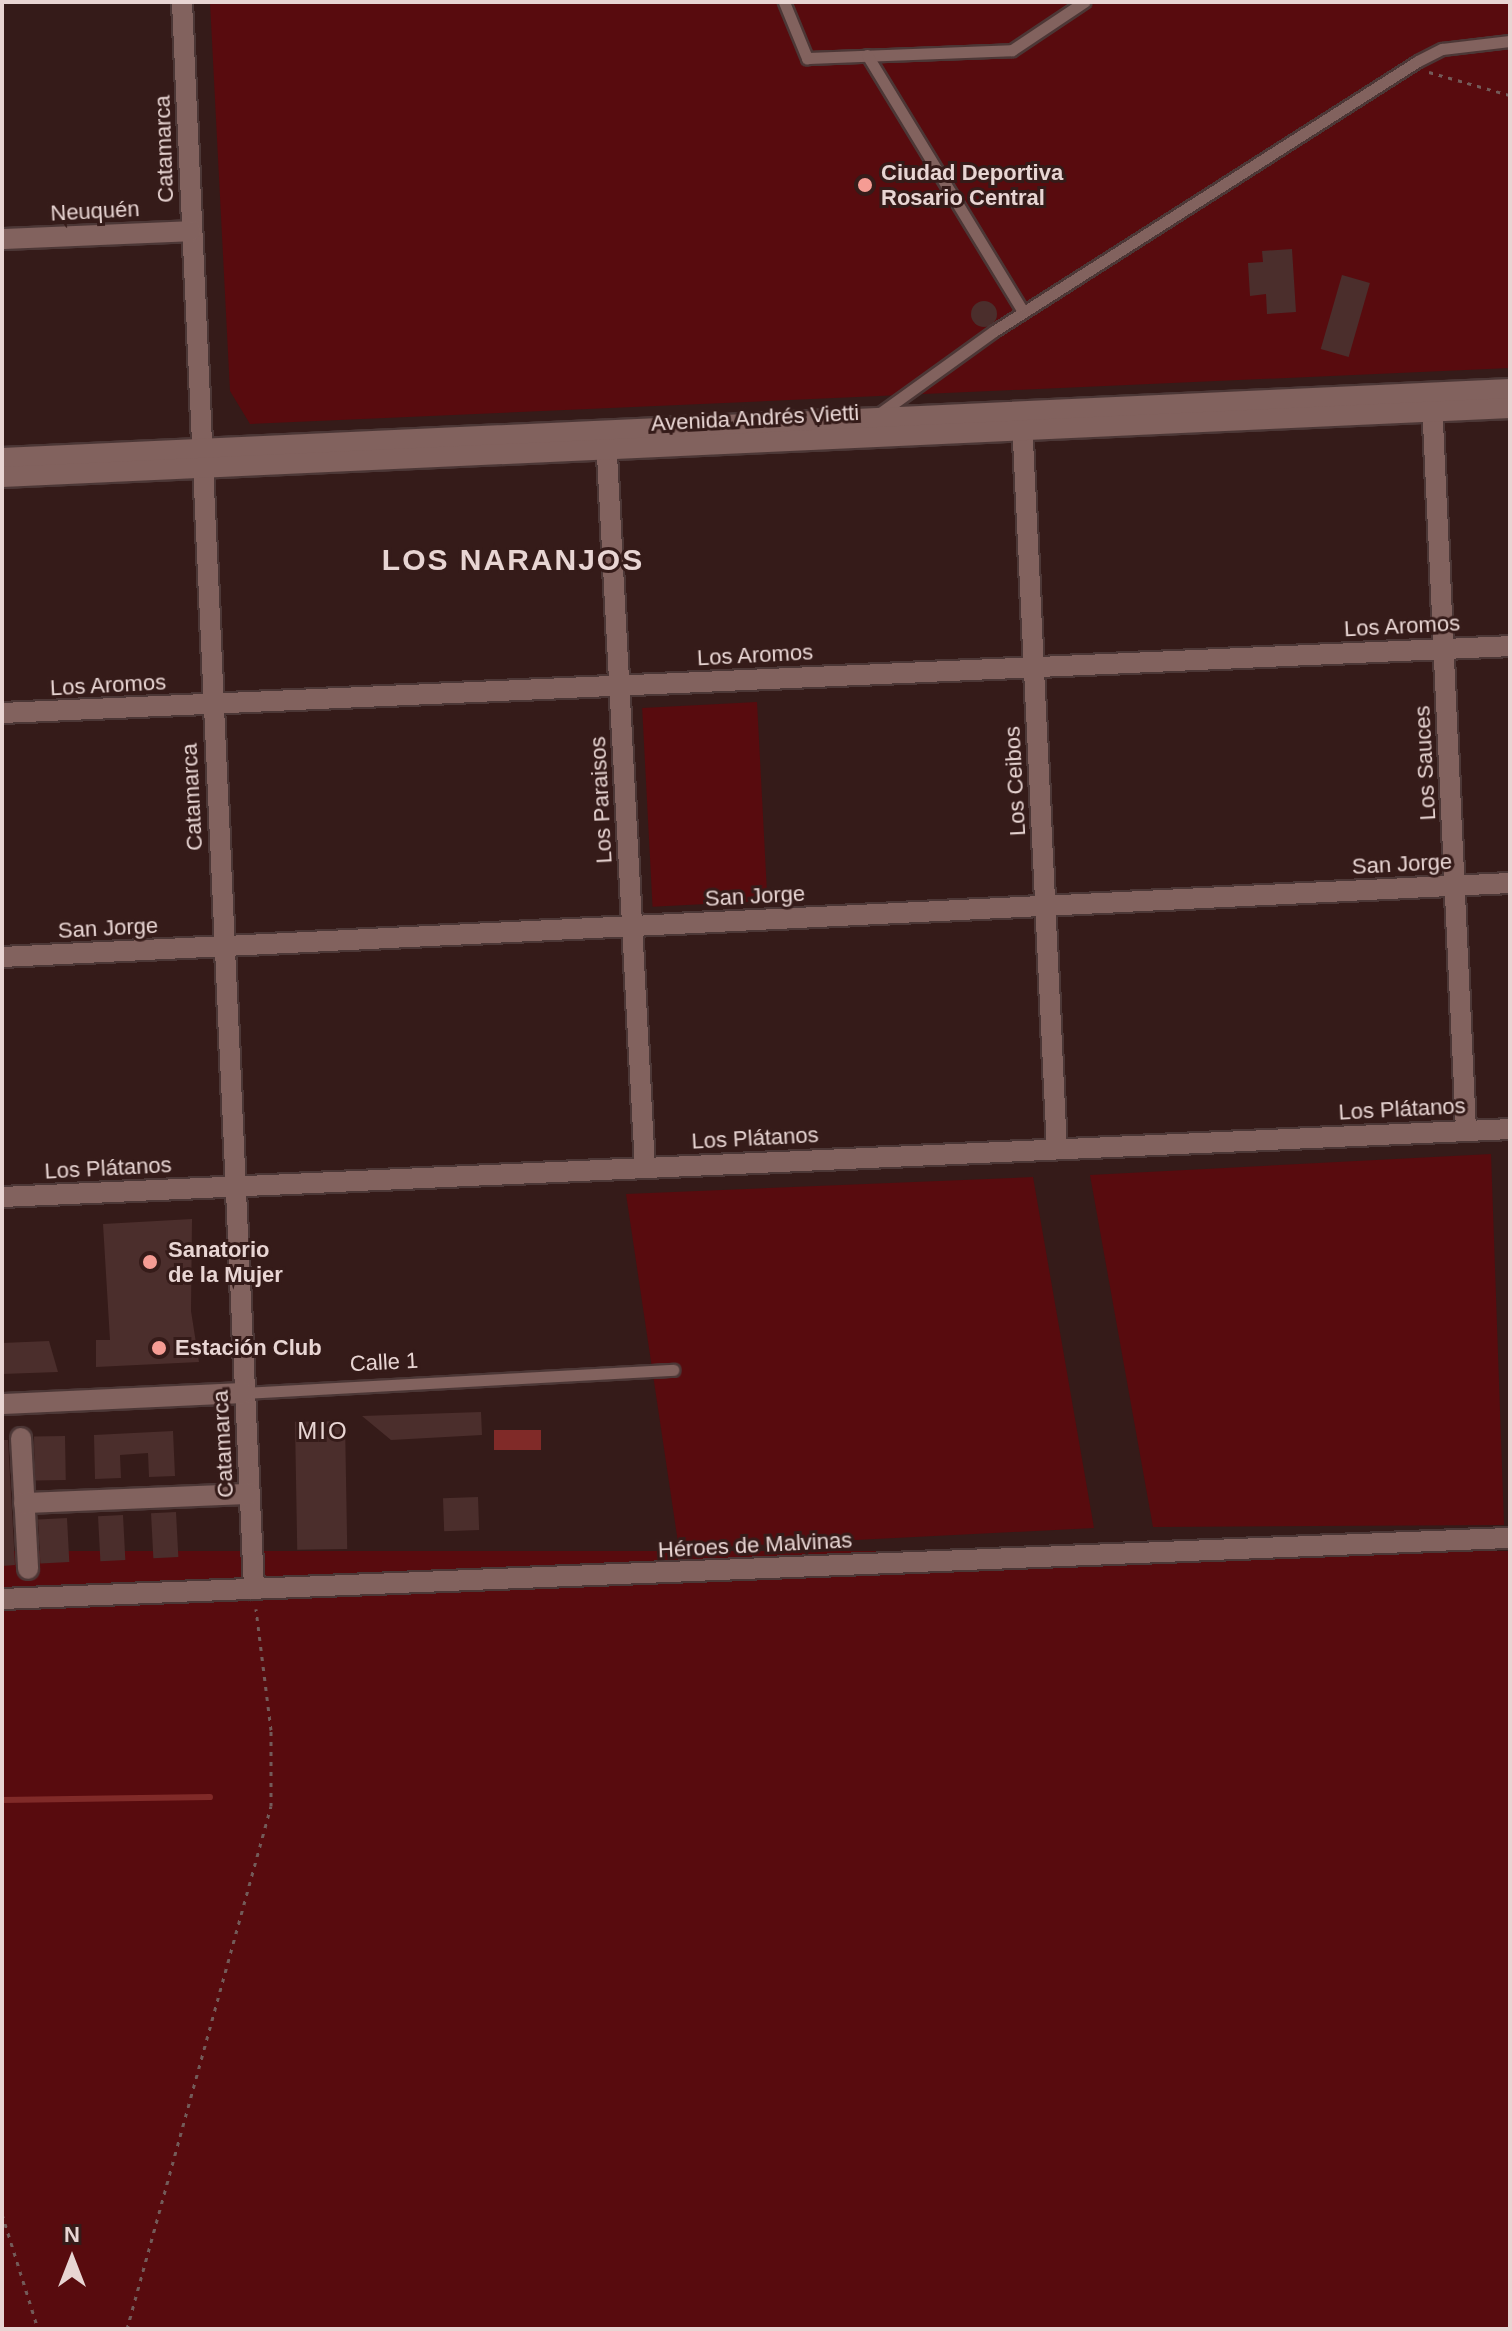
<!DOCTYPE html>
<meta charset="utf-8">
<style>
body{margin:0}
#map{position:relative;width:1512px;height:2331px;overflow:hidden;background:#351b19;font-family:Arial,sans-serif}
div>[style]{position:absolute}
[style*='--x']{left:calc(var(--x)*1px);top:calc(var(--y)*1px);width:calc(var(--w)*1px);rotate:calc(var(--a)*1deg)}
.green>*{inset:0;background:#580b0e;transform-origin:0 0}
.water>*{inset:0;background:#802a28;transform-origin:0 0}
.stream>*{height:6px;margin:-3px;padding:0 3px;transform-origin:3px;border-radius:3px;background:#802a28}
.building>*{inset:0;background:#4b2e2c;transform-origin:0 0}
.round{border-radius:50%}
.path>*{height:3px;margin-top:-1.5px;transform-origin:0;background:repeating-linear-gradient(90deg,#735b59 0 4px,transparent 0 10px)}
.roads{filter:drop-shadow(2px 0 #4c3736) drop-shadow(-2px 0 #4c3736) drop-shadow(0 2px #4c3736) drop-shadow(0 -2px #4c3736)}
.lane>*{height:11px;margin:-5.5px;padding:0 5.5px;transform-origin:5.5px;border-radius:5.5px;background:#82625e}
.street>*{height:20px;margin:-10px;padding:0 10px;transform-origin:10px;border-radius:10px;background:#82625e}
.secondary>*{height:20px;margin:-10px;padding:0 10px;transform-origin:10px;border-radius:10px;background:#82625e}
.dots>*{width:22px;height:22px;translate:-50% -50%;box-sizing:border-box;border:4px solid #351b19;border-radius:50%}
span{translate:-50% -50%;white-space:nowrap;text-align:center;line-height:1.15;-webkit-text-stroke:6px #351b19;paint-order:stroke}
.street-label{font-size:22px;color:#e8d5d3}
.poi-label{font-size:22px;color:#e8d5d3;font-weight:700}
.left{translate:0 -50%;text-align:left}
.neighbourhood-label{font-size:24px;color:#e8d5d3;letter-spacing:2px}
.district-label{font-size:30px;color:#e8d5d3;font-weight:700;letter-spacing:2px}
.frame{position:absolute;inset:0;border:4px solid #e8d5d3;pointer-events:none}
.north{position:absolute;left:32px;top:2219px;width:80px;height:80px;-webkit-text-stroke:6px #351b19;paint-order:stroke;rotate:0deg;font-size:22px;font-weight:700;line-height:32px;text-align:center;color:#e8d5d3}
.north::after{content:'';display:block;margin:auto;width:28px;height:36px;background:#e8d5d3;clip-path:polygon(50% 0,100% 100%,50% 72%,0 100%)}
</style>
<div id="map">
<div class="green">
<div style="clip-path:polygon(210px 2px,1510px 2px,1510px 368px,250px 424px,230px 391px)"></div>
<div style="left:757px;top:702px;width:199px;height:115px;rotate:87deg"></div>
<div style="clip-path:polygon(1491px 1154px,1504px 1525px,1153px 1527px,1090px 1175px)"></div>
<div style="clip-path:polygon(1033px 1177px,1094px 1528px,679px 1549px,626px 1194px)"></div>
<div style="left:1510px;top:1551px;width:778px;height:1509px;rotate:90deg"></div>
</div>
<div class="water">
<div style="left:494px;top:1430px;width:47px;height:20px"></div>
</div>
<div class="stream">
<div style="--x:2;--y:1800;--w:208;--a:-0.8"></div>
</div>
<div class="building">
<div style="clip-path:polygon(1292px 249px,1296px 312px,1267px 314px,1266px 294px,1250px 296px,1248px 263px,1263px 262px,1262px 251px)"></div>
<div style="left:1342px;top:275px;width:29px;height:77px;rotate:16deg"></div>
<div class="round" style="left:971px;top:301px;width:26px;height:26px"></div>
<div style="clip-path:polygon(192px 1219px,191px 1311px,199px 1362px,96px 1367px,96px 1340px,110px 1340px,103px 1224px)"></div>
<div style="clip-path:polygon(49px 1341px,58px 1372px,2px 1374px,2px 1343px)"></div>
<div style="clip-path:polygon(481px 1412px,482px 1435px,391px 1440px,362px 1416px)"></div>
<div style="left:345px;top:1421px;width:128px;height:50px;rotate:89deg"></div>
<div style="clip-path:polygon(173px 1431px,175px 1476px,149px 1477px,148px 1453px,120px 1455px,121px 1478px,95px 1479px,94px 1435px)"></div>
<div style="left:65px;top:1436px;width:44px;height:31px;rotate:89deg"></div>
<div style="clip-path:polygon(2px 1440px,8px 1440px,15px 1565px,2px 1566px)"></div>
<div style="left:478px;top:1497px;width:33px;height:35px;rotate:88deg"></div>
<div style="left:176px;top:1512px;width:45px;height:25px;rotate:87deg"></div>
<div style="left:123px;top:1515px;width:45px;height:25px;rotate:87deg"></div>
<div style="left:67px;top:1518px;width:44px;height:29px;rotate:87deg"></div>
</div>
<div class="path">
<div style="--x:1429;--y:72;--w:83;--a:16"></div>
<div style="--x:2;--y:2214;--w:121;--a:72.6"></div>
<div style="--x:127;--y:2329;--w:542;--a:-74.61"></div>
<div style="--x:271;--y:1806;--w:76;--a:-90"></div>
<div style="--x:271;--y:1730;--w:122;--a:-97.1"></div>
</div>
<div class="roads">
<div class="lane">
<div style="--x:784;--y:2;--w:61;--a:67.7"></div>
<div style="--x:807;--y:58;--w:205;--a:-2.2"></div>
<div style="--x:1012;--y:50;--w:87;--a:-33.7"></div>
<div style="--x:867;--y:55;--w:301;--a:58.7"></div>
<div style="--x:876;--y:416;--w:145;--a:-35.8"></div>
<div style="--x:994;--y:331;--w:503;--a:-32.49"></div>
<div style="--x:1418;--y:61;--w:27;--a:-27"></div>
<div style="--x:1442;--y:49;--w:68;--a:-6.7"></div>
<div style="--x:244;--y:1393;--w:430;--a:-3.1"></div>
</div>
<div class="street">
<div style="--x:182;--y:2;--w:1589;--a:87.4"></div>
<div style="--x:2;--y:239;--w:189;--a:-2.4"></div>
<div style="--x:1432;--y:401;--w:730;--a:87.33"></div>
<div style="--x:1022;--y:419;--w:731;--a:87.26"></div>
<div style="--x:606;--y:436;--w:732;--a:86.95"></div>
<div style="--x:2;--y:458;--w:1510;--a:-2.62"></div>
<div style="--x:2;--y:477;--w:1510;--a:-2.62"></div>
<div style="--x:2;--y:713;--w:1509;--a:-2.54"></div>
<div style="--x:2;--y:957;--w:1510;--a:-2.81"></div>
<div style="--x:2;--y:1404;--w:242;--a:-2.6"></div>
<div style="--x:21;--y:1438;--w:131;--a:86.9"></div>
<div style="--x:24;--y:1503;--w:225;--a:-2.3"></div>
<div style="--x:2;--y:1599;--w:1509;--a:-2.32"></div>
</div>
<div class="secondary">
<div style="--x:2;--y:1197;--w:1510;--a:-2.58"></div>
</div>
</div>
<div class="dots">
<div style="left:865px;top:185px;background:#f59c94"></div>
<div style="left:150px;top:1262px;background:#f59c94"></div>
<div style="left:159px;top:1348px;background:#f59c94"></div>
</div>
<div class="street-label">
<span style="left:164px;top:149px;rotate:-92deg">Catamarca</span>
<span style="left:95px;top:211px;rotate:-3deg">Neuquén</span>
<span style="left:755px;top:418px;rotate:-3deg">Avenida Andrés Vietti</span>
<span style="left:1402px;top:626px;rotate:-3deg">Los Aromos</span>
<span style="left:755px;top:655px;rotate:-3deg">Los Aromos</span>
<span style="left:108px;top:685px;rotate:-3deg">Los Aromos</span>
<span style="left:1425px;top:763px;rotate:-93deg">Los Sauces</span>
<span style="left:1015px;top:781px;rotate:-93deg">Los Ceibos</span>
<span style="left:192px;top:797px;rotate:-93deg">Catamarca</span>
<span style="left:601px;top:800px;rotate:-93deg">Los Paraisos</span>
<span style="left:1402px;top:864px;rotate:-3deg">San Jorge</span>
<span style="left:755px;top:896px;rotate:-3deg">San Jorge</span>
<span style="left:108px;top:928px;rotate:-3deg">San Jorge</span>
<span style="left:1402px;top:1109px;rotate:-3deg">Los Plátanos</span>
<span style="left:755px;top:1138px;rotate:-3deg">Los Plátanos</span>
<span style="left:108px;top:1168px;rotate:-3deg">Los Plátanos</span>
<span style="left:384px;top:1362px;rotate:-3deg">Calle 1</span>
<span style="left:223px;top:1444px;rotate:-93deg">Catamarca</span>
<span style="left:755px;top:1545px;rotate:-3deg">Héroes de Malvinas</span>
</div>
<div class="poi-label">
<span class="left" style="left:881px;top:185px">Ciudad Deportiva<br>Rosario Central</span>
<span class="left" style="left:168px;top:1262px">Sanatorio<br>de la Mujer</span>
<span class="left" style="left:175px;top:1348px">Estación Club</span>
</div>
<div class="neighbourhood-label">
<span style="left:323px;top:1431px">MIO</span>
</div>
<div class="district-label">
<span style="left:513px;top:560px">LOS NARANJOS</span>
</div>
<div class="frame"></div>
<div class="north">N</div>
</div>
